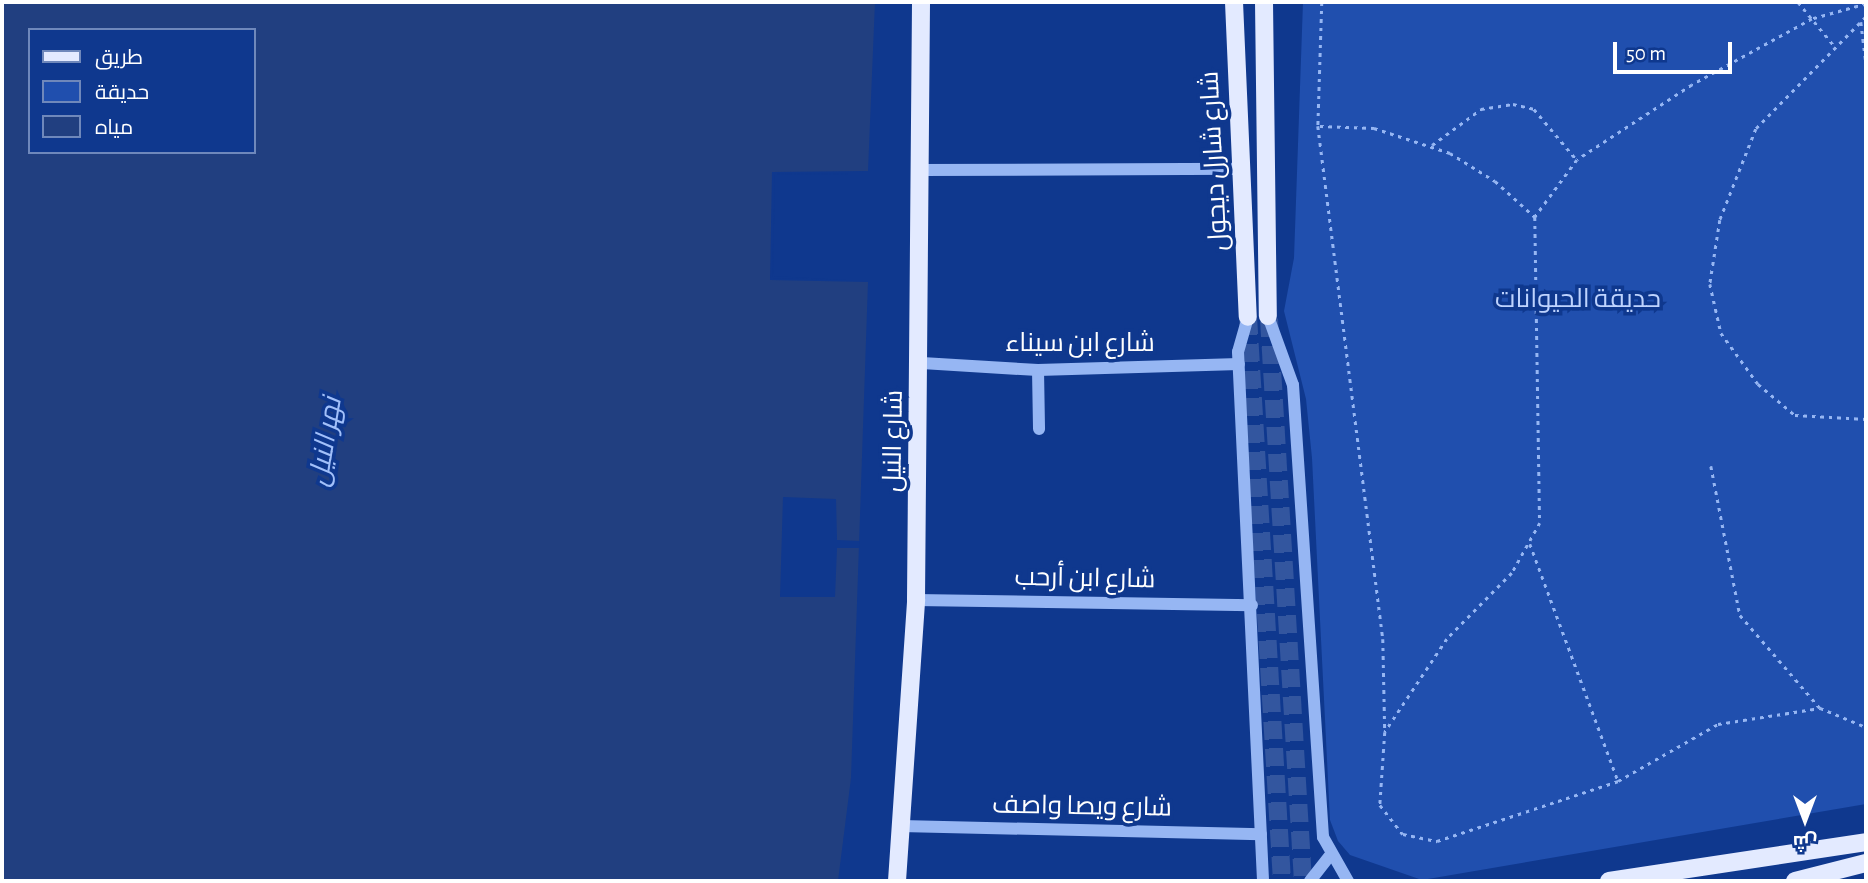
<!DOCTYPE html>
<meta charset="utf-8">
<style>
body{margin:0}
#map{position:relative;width:1868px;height:883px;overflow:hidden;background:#0f388e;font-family:"Alegreya Sans",Cairo,sans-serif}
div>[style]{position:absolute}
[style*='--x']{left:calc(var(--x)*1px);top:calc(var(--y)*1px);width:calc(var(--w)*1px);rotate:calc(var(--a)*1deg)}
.green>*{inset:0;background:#204fae}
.water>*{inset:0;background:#213f80}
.pier>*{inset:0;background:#0f388e}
.major-tunnel>*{height:18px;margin-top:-9px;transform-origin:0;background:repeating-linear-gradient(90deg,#33569f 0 18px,transparent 0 27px)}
.path>*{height:2.5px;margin-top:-1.25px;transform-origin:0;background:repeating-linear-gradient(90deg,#96b6f3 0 3.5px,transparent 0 8.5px)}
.minor>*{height:12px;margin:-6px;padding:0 6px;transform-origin:6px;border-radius:6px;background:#96b6f3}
.major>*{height:18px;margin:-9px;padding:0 9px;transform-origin:9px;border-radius:9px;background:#e3eaff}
span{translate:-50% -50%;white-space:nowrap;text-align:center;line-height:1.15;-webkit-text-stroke:7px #0f388e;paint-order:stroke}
.street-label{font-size:26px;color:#fff}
.park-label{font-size:26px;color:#bed3fe}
.water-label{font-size:28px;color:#a2c0fa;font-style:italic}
.frame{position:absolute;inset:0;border:4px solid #fff;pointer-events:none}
.legend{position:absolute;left:28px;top:28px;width:228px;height:126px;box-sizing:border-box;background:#0f388e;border:2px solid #6f88bb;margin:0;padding:9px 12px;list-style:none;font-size:21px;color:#fff}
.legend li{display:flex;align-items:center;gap:14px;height:35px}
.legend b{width:35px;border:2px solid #6f88bb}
.north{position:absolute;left:1770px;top:785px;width:70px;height:70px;-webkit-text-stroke:5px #0f388e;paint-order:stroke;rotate:180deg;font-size:19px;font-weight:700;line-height:28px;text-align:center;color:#fff}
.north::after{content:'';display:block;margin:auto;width:24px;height:32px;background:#fff;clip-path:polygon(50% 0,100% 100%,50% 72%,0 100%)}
.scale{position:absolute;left:1613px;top:42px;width:119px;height:32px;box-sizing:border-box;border:4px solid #fff;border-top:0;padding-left:9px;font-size:21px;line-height:24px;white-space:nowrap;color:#fff;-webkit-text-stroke:5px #0f388e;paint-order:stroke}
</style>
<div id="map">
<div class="green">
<div style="clip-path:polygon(1303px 2px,1866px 2px,1866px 804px,1422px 880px,1350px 855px,1338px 841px,1330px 820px,1312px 458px,1306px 399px,1284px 311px,1294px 258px)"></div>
</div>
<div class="water">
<div style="clip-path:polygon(evenodd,2px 2px,875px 2px,868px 171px,772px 172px,770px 280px,868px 282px,851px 778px,838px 881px,2px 881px,2px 2px,30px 30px,254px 30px,254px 152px,30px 152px,30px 30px)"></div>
</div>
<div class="pier">
<div style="clip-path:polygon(775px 173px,850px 174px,775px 175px,773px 276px,847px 280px,772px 278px)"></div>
<div style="clip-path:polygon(783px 497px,836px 499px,837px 540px,860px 541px,859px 548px,837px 548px,835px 597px,780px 597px)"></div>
</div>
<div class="major-tunnel">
<div style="--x:1248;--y:317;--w:565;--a:86.55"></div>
<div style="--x:1269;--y:319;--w:563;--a:86.54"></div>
</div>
<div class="path">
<div style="--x:1322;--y:2;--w:124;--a:91.8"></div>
<div style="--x:1318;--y:126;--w:517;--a:82.78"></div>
<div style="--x:1383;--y:639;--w:93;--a:88.8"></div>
<div style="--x:1798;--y:2;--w:60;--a:50.4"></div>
<div style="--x:1866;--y:4;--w:56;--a:164.5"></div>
<div style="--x:1812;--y:19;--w:137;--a:151.2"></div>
<div style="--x:1692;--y:85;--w:137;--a:146.9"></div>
<div style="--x:1577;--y:160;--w:71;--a:126.4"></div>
<div style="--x:1535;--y:217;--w:306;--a:89.1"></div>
<div style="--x:1540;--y:523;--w:57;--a:119.2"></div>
<div style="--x:1512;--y:573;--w:93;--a:134.6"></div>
<div style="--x:1447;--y:639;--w:112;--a:123.7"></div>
<div style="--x:1385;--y:732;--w:73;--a:93.9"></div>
<div style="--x:1380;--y:805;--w:37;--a:52"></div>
<div style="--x:1403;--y:834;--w:35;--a:12"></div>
<div style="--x:1437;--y:841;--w:191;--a:-18.3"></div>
<div style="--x:1618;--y:781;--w:115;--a:-29.7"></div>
<div style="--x:1718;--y:724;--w:103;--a:-8.9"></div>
<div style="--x:1820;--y:708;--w:50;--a:22.4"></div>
<div style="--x:1866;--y:17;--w:157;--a:134.5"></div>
<div style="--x:1756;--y:129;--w:98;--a:111.6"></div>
<div style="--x:1720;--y:220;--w:65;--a:98.9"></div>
<div style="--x:1710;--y:284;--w:50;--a:77.3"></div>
<div style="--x:1721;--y:333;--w:63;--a:54"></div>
<div style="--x:1758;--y:384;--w:48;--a:40"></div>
<div style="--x:1795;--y:415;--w:71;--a:3.2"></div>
<div style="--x:1861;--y:22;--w:38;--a:83"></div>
<div style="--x:1320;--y:126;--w:54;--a:2.1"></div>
<div style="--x:1374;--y:128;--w:80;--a:18.2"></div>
<div style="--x:1450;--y:153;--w:53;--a:31.9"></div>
<div style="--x:1495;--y:181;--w:54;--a:42"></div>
<div style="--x:1432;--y:145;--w:61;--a:-36.3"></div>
<div style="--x:1481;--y:109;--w:32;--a:-9"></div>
<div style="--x:1513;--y:104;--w:22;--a:13"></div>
<div style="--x:1534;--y:109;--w:67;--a:49.9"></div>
<div style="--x:1711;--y:466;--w:152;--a:79"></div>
<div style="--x:1740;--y:615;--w:123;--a:49.3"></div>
<div style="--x:1530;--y:544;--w:253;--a:69.6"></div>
</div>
<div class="minor">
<div style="--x:919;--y:170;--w:324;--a:-0.2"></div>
<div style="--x:1268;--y:316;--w:73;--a:70.1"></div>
<div style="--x:1293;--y:385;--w:453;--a:86.2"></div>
<div style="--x:1323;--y:837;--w:51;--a:60.4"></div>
<div style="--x:1248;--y:317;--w:36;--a:106"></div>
<div style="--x:1238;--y:352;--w:530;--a:87.29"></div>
<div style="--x:922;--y:363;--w:116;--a:3.5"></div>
<div style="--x:1038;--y:370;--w:201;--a:-1.7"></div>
<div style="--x:1038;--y:370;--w:59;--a:89"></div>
<div style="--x:916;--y:600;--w:336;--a:0.9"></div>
<div style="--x:901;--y:826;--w:360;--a:1.3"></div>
<div style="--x:1310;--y:881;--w:31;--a:-52"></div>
</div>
<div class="major">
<div style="--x:1234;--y:2;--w:315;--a:87.5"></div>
<div style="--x:1264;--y:2;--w:314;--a:89.3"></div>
<div style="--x:897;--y:881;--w:282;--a:-86.1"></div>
<div style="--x:916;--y:600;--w:598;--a:-89.52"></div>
<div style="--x:1609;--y:881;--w:260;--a:-8.6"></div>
<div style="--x:1795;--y:881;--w:73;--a:-14.2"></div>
</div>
<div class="street-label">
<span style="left:1215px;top:161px;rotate:-93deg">شارع شارل ديجول</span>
<span style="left:1080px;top:344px">شارع ابن سيناء</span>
<span style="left:894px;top:441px;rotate:-89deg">شارع النيل</span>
<span style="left:1085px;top:579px;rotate:1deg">شارع ابن أرحب</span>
<span style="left:1082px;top:807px;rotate:1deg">شارع ويصا واصف</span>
</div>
<div class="park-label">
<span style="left:1578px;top:300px">حديقة الحيوانات</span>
</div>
<div class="water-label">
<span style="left:326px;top:442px;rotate:-81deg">نهر النيل</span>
</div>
<div class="frame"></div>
<ul class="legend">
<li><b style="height:9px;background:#e3eaff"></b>طريق</li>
<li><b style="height:19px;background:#204fae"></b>حديقة</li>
<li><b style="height:19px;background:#213f80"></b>مياه</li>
</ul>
<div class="north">ش</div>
<div class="scale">50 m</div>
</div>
